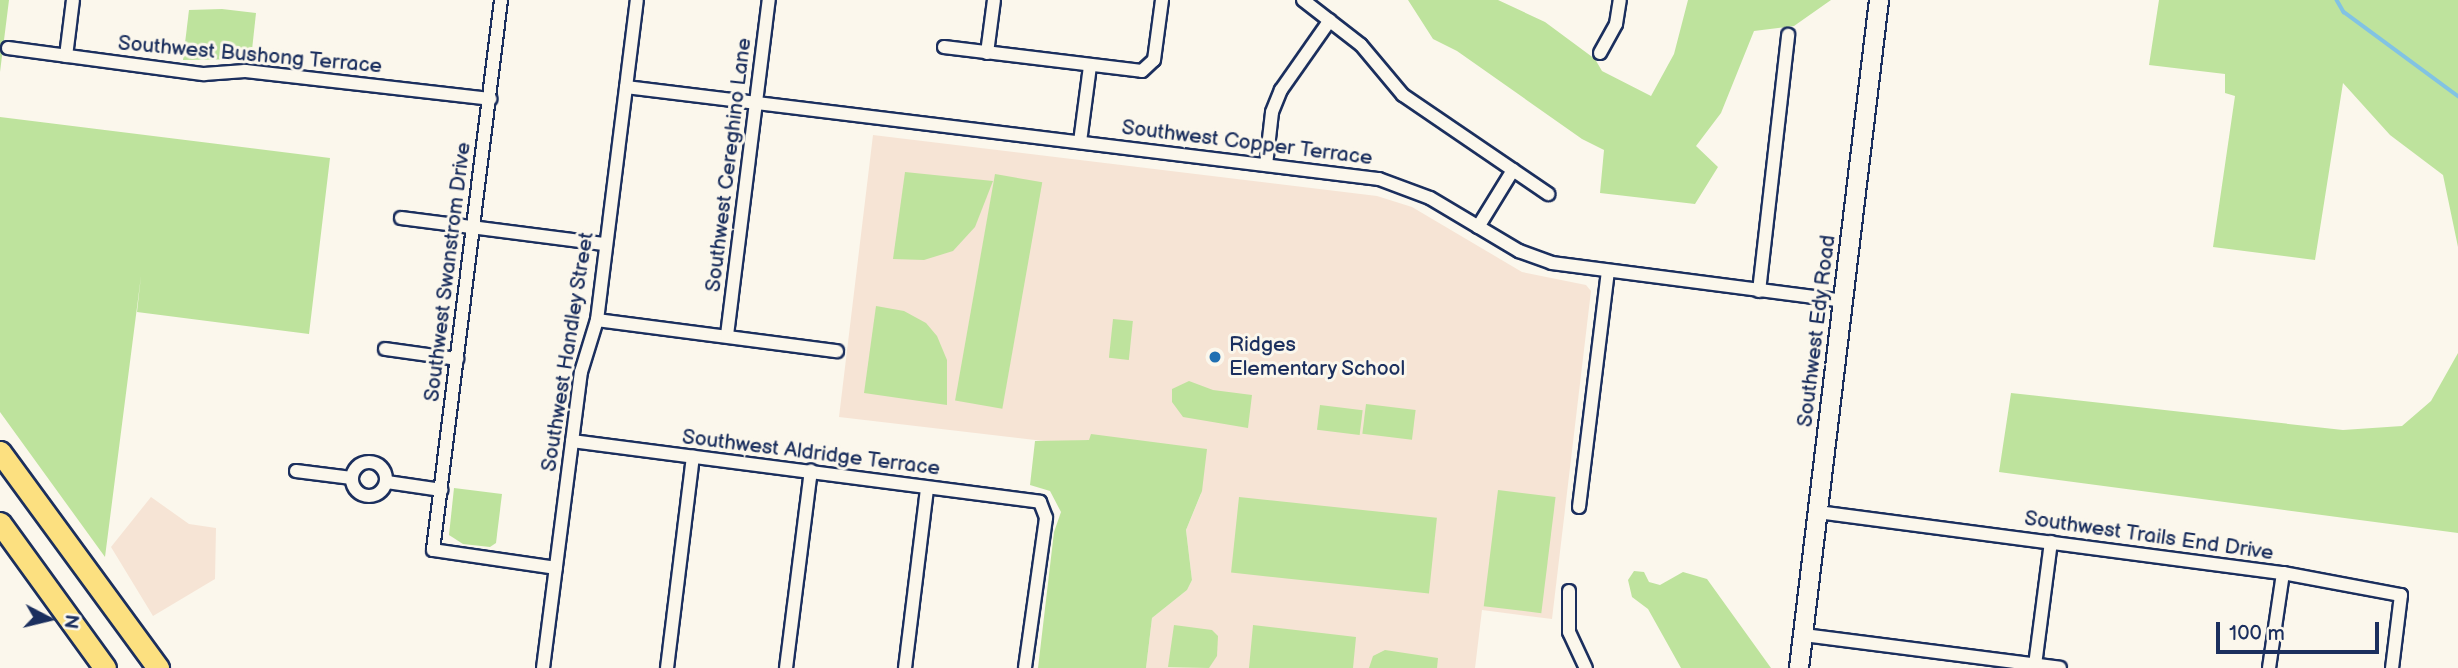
<!DOCTYPE html>
<style>
body{margin:0}
#map{position:relative;width:2458px;height:668px;overflow:hidden;background:#fbf7ec;font-family:"Balsamiq Sans",sans-serif}
div>[style]{position:absolute}
[style*='--x']{left:calc(var(--x)*1px);top:calc(var(--y)*1px);width:calc(var(--w)*1px);rotate:calc(var(--a)*1deg)}
.built>*{inset:0;background:#f6e4d5}
.green>*{inset:0;background:#bee39d;transform-origin:0 0}
.stream>*{height:3.5px;margin:-1.75px;padding:0 1.75px;transform-origin:1.75px;border-radius:1.75px;background:#82c3e3}
.roads{filter:drop-shadow(2px 0 #1b2f5e) drop-shadow(-2px 0 #1b2f5e) drop-shadow(0 2px #1b2f5e) drop-shadow(0 -2px #1b2f5e)}
.minor>*{height:12px;margin:-6px;padding:0 6px;transform-origin:6px;border-radius:6px;background:#fbf7ec}
.minor>.ring{margin:-6px;padding:0;box-sizing:content-box;background:none;border:12px solid #fbf7ec;border-radius:50%}
.secondary>*{height:18px;margin:-9px;padding:0 9px;transform-origin:9px;border-radius:9px;background:#fbf7ec}
.trunk>*{height:21px;margin:-10.5px;padding:0 10.5px;transform-origin:10.5px;border-radius:10.5px;background:#fce080}
.dots>*{width:19px;height:19px;translate:-50% -50%;box-sizing:border-box;border:4px solid #fbf7ec;border-radius:50%}
span{translate:-50% -50%;white-space:nowrap;text-align:center;line-height:1.15;-webkit-text-stroke:6px #fbf7ec;paint-order:stroke}
.street-label{font-size:21px;color:#1b2f5e}
.poi-label{font-size:21px;color:#1b2f5e}
.left{translate:0 -50%;text-align:left}
.north{position:absolute;left:14px;top:584px;width:70px;height:70px;-webkit-text-stroke:5px #fbf7ec;paint-order:stroke;rotate:97deg;font-size:19px;font-weight:700;line-height:28px;text-align:center;color:#1b2f5e}
.north::after{content:'';display:block;margin:auto;width:24px;height:32px;background:#1b2f5e;clip-path:polygon(50% 0,100% 100%,50% 72%,0 100%)}
.scale{position:absolute;left:2216px;top:622px;width:163px;height:32px;box-sizing:border-box;border:4px solid #1b2f5e;border-top:0;padding-left:9px;font-size:21px;line-height:24px;white-space:nowrap;color:#1b2f5e;-webkit-text-stroke:5px #fbf7ec;paint-order:stroke}
</style>
<div id="map">
<div class="built">
<div style="clip-path:polygon(873px 135px,1377px 196px,1412px 207px,1522px 272px,1586px 285px,1591px 291px,1552px 619px,1482px 610px,1475px 668px,1146px 668px,1152px 618px,1187px 590px,1192px 580px,1186px 530px,1201px 494px,1090px 440px,1052px 442px,839px 417px)"></div>
<div style="clip-path:polygon(151px 497px,189px 524px,216px 528px,215px 579px,153px 616px,111px 547px)"></div>
</div>
<div class="green">
<div style="clip-path:polygon(0 0,9px 0,0 72px)"></div>
<div style="clip-path:polygon(1408px 0,1498px 0,1545px 22px,1595px 59px,1602px 71px,1651px 96px,1674px 54px,1688px 0,1831px 0,1794px 26px,1754px 31px,1721px 113px,1696px 146px,1718px 167px,1695px 204px,1600px 193px,1604px 150px,1582px 139px,1457px 51px,1433px 39px)"></div>
<div style="clip-path:polygon(2159px 0,2458px 0,2458px 247px,2443px 175px,2390px 135px,2343px 83px,2315px 260px,2213px 247px,2235px 96px,2225px 93px,2225px 74px,2149px 65px)"></div>
<div style="clip-path:polygon(222px 9px,256px 13px,251px 59px,183px 60px,189px 10px)"></div>
<div style="clip-path:polygon(0 117px,330px 158px,309px 334px,137px 312px,141px 276px,105px 557px,0 412px)"></div>
<div style="clip-path:polygon(905px 172px,993px 181px,975px 227px,953px 251px,924px 260px,893px 259px)"></div>
<div style="left:995px;top:174px;width:48px;height:230px;rotate:10deg"></div>
<div style="clip-path:polygon(876px 306px,904px 311px,926px 323px,937px 336px,947px 360px,947px 405px,864px 393px)"></div>
<div style="left:1113px;top:319px;width:20px;height:39px;rotate:6deg"></div>
<div style="clip-path:polygon(2458px 353px,2458px 533px,1999px 472px,2011px 393px,2343px 430px,2402px 426px,2431px 401px)"></div>
<div style="clip-path:polygon(1189px 381px,1213px 390px,1252px 395px,1248px 428px,1183px 417px,1172px 402px,1172px 389px)"></div>
<div style="left:1366px;top:404px;width:50px;height:30px;rotate:7deg"></div>
<div style="left:1320px;top:405px;width:43px;height:25px;rotate:7deg"></div>
<div style="clip-path:polygon(1091px 434px,1207px 449px,1202px 491px,1186px 530px,1192px 580px,1187px 590px,1152px 618px,1146px 668px,1038px 668px,1054px 532px,1061px 512px,1050px 491px,1030px 485px,1035px 441px,1089px 440px)"></div>
<div style="clip-path:polygon(454px 488px,502px 494px,496px 543px,490px 547px,463px 544px,449px 535px)"></div>
<div style="left:1498px;top:490px;width:58px;height:117px;rotate:7deg"></div>
<div style="left:1239px;top:497px;width:199px;height:76px;rotate:6deg"></div>
<div style="clip-path:polygon(1634px 571px,1644px 572px,1649px 582px,1660px 585px,1683px 572px,1707px 579px,1771px 668px,1681px 668px,1648px 609px,1632px 597px,1628px 580px)"></div>
<div style="clip-path:polygon(1174px 625px,1212px 630px,1218px 636px,1217px 656px,1209px 668px,1168px 667px)"></div>
<div style="clip-path:polygon(1253px 625px,1356px 637px,1353px 668px,1249px 668px)"></div>
<div style="clip-path:polygon(1385px 650px,1438px 658px,1437px 668px,1369px 668px,1373px 656px)"></div>
</div>
<div class="stream">
<div style="--x:2337;--y:0;--w:14;--a:60"></div>
<div style="--x:2344;--y:12;--w:142;--a:36.4"></div>
</div>
<div class="roads">
<div class="minor">
<div style="--x:501;--y:0;--w:554;--a:97.05"></div>
<div style="--x:433;--y:550;--w:124;--a:8.3"></div>
<div style="--x:1303;--y:0;--w:73;--a:37.8"></div>
<div style="--x:1361;--y:45;--w:65;--a:50"></div>
<div style="--x:1403;--y:95;--w:176;--a:34.3"></div>
<div style="--x:944;--y:47;--w:199;--a:6.9"></div>
<div style="--x:1142;--y:71;--w:16;--a:-43"></div>
<div style="--x:1154;--y:60;--w:61;--a:-82.4"></div>
<div style="--x:8;--y:48;--w:198;--a:7.6"></div>
<div style="--x:204;--y:74;--w:41;--a:-4.2"></div>
<div style="--x:245;--y:71;--w:247;--a:6.5"></div>
<div style="--x:987;--y:53;--w:53;--a:-82.5"></div>
<div style="--x:1600;--y:53;--w:33;--a:-61"></div>
<div style="--x:1616;--y:24;--w:24;--a:-81"></div>
<div style="--x:66;--y:56;--w:56;--a:-82.9"></div>
<div style="--x:626;--y:87;--w:759;--a:6.97"></div>
<div style="--x:1379;--y:179;--w:54;--a:20.4"></div>
<div style="--x:1430;--y:198;--w:104;--a:30.8"></div>
<div style="--x:1519;--y:251;--w:35;--a:20"></div>
<div style="--x:1552;--y:263;--w:293;--a:7.4"></div>
<div style="--x:1080;--y:142;--w:77;--a:-82.5"></div>
<div style="--x:1266;--y:165;--w:53;--a:-83.5"></div>
<div style="--x:1272;--y:112;--w:24;--a:-68"></div>
<div style="--x:1281;--y:90;--w:85;--a:-55"></div>
<div style="--x:401;--y:218;--w:206;--a:7.3"></div>
<div style="--x:1478;--y:227;--w:67;--a:-58.4"></div>
<div style="--x:1759;--y:291;--w:258;--a:-83.5"></div>
<div style="--x:597;--y:320;--w:242;--a:7.4"></div>
<div style="--x:727;--y:335;--w:338;--a:-82.9"></div>
<div style="--x:385;--y:349;--w:73;--a:7.9"></div>
<div style="--x:572;--y:441;--w:472;--a:7.4"></div>
<div style="--x:1040;--y:502;--w:17;--a:69"></div>
<div style="--x:1046;--y:518;--w:151;--a:98"></div>
<div class="ring" style="left:352px;top:462px;width:22px;height:22px"></div>
<div style="--x:296;--y:471;--w:56;--a:7.1"></div>
<div style="--x:387;--y:482;--w:55;--a:8.4"></div>
<div style="--x:1579;--y:507;--w:237;--a:-83"></div>
<div style="--x:1818;--y:512;--w:469;--a:7.5"></div>
<div style="--x:2283;--y:573;--w:120;--a:10.6"></div>
<div style="--x:2401;--y:595;--w:74;--a:97"></div>
<div style="--x:1569;--y:591;--w:41;--a:90"></div>
<div style="--x:1569;--y:632;--w:40;--a:65"></div>
<div style="--x:1804;--y:635;--w:258;--a:7.3"></div>
<div style="--x:2035;--y:665;--w:124;--a:-82.6"></div>
<div style="--x:543;--y:668;--w:298;--a:-82.7"></div>
<div style="--x:581;--y:372;--w:54;--a:-72.9"></div>
<div style="--x:597;--y:320;--w:322;--a:-82.9"></div>
<div style="--x:667;--y:668;--w:213;--a:-83"></div>
<div style="--x:786;--y:668;--w:199;--a:-82.8"></div>
<div style="--x:905;--y:668;--w:181;--a:-83"></div>
<div style="--x:2269;--y:668;--w:96;--a:-81.6"></div>
</div>
<div class="secondary">
<div style="--x:1799;--y:668;--w:673;--a:-83.17"></div>
</div>
<div class="trunk">
<div style="--x:0;--y:452;--w:268;--a:53.8"></div>
<div style="--x:0;--y:523;--w:179;--a:54.1"></div>
</div>
</div>
<div class="dots">
<div style="left:1215px;top:357px;background:#1f6fb2"></div>
</div>
<div class="street-label">
<span style="left:250px;top:55px;rotate:5deg">Southwest Bushong Terrace</span>
<span style="left:1247px;top:143px;rotate:7deg">Southwest Copper Terrace</span>
<span style="left:729px;top:165px;rotate:-83deg">Southwest Cereghino Lane</span>
<span style="left:448px;top:272px;rotate:-83deg">Southwest Swanstrom Drive</span>
<span style="left:1817px;top:331px;rotate:-83deg">Southwest Edy Road</span>
<span style="left:568px;top:352px;rotate:-81deg">Southwest Handley Street</span>
<span style="left:811px;top:453px;rotate:7deg">Southwest Aldridge Terrace</span>
<span style="left:2149px;top:536px;rotate:8deg">Southwest Trails End Drive</span>
</div>
<div class="poi-label">
<span class="left" style="left:1229px;top:357px">Ridges<br>Elementary School</span>
</div>
<div class="north">N</div>
<div class="scale">100 m</div>
</div>
